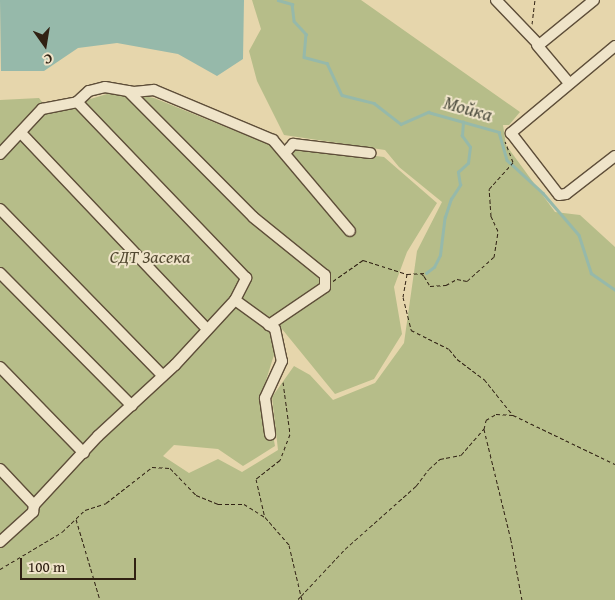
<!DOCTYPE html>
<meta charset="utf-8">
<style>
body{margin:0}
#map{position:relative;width:615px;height:600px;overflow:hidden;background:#e6d6ac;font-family:"Gentium Book Plus",serif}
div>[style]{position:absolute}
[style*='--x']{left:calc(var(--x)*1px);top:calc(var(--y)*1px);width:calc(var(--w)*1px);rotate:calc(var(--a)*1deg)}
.green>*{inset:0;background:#b6bd89}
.water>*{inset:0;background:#96b9aa}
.stream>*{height:2.5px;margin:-1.25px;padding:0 1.25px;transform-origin:1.25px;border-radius:1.25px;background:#96b9aa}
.path>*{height:1px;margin-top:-0.5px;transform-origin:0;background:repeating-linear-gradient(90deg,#302113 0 4px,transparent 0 6.5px)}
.roads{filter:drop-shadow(1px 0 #5e4e39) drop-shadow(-1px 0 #5e4e39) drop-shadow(0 1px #5e4e39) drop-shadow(0 -1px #5e4e39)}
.minor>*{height:10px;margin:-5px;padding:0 5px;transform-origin:5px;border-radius:5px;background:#efe4c9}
.path-bridge>*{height:1px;margin-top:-0.5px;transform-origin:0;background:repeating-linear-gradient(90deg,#302113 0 4px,transparent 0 6.5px)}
span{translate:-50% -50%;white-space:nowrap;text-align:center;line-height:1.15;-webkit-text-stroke:4px #efe4c9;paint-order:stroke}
.park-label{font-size:18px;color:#524830;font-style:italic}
.water-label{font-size:19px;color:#4f4f40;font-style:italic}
.north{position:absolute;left:20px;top:20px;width:50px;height:50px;-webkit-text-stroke:4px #efe4c9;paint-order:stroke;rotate:167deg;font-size:14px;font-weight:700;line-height:20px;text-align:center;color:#302113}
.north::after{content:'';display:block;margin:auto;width:18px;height:22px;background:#302113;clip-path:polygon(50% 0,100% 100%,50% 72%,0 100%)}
.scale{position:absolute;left:20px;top:558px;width:116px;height:22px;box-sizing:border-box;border:2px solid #302113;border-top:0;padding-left:6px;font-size:15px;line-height:18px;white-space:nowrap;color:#302113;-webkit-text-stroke:4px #efe4c9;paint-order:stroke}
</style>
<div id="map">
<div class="green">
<div style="clip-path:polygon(252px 0,361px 0,520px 112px,509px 125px,503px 125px,506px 145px,555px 212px,580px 215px,615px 247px,615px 600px,0 600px,0 100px,39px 98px,48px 110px,77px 108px,87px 100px,117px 91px,154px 98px,273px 146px,283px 157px,294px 146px,384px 157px,437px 203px,407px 252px,394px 287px,402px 334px,374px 379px,335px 394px,282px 329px,264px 387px,275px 446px,243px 466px,218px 449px,174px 445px,163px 456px,189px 473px,218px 459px,242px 472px,278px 450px,272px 397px,294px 366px,310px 375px,333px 400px,375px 383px,404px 343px,417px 251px,442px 202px,399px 167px,385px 150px,284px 135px,257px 81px,249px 51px,261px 29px)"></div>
</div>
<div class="water">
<div style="clip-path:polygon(0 0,244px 0,243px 59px,217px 76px,178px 54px,117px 43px,78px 48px,44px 71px,1px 71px)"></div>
</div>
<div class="stream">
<div style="--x:278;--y:0;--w:15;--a:16"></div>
<div style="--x:292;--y:4;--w:17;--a:83"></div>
<div style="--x:294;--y:21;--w:18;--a:47"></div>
<div style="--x:306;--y:34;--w:23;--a:95"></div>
<div style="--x:304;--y:57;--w:24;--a:15"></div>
<div style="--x:327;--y:63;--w:35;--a:65"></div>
<div style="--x:342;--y:95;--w:33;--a:14"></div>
<div style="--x:374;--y:103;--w:34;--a:38"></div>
<div style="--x:401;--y:124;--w:30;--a:-24"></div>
<div style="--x:428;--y:112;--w:74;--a:15.7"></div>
<div style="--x:499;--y:132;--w:29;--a:74"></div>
<div style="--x:507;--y:160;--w:49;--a:42.5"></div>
<div style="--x:543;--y:193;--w:55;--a:49.4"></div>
<div style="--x:579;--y:235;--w:40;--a:72"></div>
<div style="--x:591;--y:273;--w:29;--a:35"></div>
<div style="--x:426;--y:273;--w:10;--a:-37"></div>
<div style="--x:434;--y:267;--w:13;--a:-63"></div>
<div style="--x:440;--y:255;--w:38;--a:-83"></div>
<div style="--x:445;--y:217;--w:19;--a:-72"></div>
<div style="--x:451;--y:199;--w:17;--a:-57"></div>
<div style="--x:460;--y:185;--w:13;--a:-99"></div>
<div style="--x:458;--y:172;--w:13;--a:-42"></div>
<div style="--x:468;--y:163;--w:16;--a:-83"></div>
<div style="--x:470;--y:147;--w:14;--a:-126"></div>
<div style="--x:462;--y:136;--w:14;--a:-86"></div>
</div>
<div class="path">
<div style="--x:532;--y:24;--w:24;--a:-83"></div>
<div style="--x:407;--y:274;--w:19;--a:-3"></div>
<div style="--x:424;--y:276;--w:12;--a:59"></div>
<div style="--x:430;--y:286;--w:16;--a:-4"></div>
<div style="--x:446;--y:285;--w:13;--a:-29"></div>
<div style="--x:457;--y:279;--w:10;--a:11"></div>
<div style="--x:467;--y:281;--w:36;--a:-42"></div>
<div style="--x:494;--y:257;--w:26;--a:-81"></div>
<div style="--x:498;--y:231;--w:17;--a:-115"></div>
<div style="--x:491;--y:216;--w:27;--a:-94"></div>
<div style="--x:489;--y:189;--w:36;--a:-48"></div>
<div style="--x:513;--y:162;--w:22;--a:-111"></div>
<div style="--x:333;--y:281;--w:37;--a:-35"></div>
<div style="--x:363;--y:260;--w:46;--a:17.7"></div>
<div style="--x:407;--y:274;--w:23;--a:100"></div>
<div style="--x:403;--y:297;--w:34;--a:76"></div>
<div style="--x:411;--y:330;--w:42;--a:26.6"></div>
<div style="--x:449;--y:349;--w:13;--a:51"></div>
<div style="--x:457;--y:359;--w:34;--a:37"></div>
<div style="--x:484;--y:379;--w:45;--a:51.3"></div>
<div style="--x:283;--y:382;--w:52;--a:82.3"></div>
<div style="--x:290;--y:434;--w:28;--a:111"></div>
<div style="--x:280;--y:460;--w:31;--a:142"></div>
<div style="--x:256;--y:479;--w:39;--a:77"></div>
<div style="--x:265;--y:517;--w:37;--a:49"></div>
<div style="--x:289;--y:545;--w:52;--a:76.8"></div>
<div style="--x:301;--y:596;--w:6;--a:135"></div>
<div style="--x:76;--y:519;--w:84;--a:73.5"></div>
<div style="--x:0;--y:569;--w:72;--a:-30.8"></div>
<div style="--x:62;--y:532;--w:32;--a:-44"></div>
<div style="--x:85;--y:510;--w:22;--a:-18"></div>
<div style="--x:106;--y:503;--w:58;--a:-38"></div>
<div style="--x:152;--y:467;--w:18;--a:3"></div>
<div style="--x:170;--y:468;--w:37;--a:46"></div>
<div style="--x:196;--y:495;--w:24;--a:22"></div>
<div style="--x:218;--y:504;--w:26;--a:0"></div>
<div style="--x:244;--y:504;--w:25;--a:32"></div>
<div style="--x:302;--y:600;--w:4;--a:-104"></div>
<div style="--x:301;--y:596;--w:64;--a:-46.9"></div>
<div style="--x:345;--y:549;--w:95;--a:-41.6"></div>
<div style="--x:416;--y:486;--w:21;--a:-53"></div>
<div style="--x:429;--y:469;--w:15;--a:-42"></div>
<div style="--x:440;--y:459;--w:21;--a:-11"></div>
<div style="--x:461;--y:455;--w:35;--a:-49"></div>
<div style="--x:522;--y:600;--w:61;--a:-100.4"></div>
<div style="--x:511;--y:540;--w:114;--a:-103.7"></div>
<div style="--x:484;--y:429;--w:9;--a:-77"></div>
<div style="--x:486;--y:420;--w:12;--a:-31"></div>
<div style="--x:496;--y:414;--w:17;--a:3"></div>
<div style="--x:513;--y:415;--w:113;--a:25.7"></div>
</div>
<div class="roads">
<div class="minor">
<div style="--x:496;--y:0;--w:62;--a:46.3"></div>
<div style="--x:539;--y:45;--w:71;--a:-39.3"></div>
<div style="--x:537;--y:45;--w:50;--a:49.9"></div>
<div style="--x:615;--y:46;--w:136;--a:140.1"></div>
<div style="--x:511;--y:133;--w:78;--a:52.3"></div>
<div style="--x:559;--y:195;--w:7;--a:-8"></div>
<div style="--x:566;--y:194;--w:62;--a:-37.8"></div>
<div style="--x:128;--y:91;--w:177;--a:45.2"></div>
<div style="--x:253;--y:217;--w:92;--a:38.9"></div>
<div style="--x:325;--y:275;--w:12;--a:90"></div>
<div style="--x:325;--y:287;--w:68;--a:145.8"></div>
<div style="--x:21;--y:133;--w:269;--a:46.5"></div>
<div style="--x:286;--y:152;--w:11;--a:-49"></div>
<div style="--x:293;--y:144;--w:78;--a:6.7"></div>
<div style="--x:0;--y:154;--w:62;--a:-47"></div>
<div style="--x:42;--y:109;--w:36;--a:-11"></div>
<div style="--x:77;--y:102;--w:16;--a:-43"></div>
<div style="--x:89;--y:91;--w:16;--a:-14"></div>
<div style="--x:105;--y:87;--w:29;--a:10"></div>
<div style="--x:134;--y:92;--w:20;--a:-6"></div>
<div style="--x:154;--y:90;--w:129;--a:22.8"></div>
<div style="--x:273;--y:140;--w:119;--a:49.8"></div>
<div style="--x:0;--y:209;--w:233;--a:45.7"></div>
<div style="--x:0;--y:273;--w:187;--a:45.2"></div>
<div style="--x:235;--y:300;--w:49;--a:35.9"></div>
<div style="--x:275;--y:329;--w:33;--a:78"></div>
<div style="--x:282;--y:361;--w:41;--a:114.7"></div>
<div style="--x:265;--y:398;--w:37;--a:82"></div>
<div style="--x:0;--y:367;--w:120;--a:45.7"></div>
<div style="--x:0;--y:469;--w:50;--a:46.6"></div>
<div style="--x:34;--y:505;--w:94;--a:-47.2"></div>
<div style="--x:98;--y:436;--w:105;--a:-42.7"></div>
<div style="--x:175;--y:365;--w:88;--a:-47.3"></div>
<div style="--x:235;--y:300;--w:25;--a:-63"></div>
<div style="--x:246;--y:278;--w:244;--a:-133.8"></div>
<div style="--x:0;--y:542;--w:45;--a:-42.3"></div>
<div style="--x:33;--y:512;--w:7;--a:-82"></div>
</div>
</div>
<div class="path-bridge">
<div style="--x:421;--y:273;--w:4;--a:45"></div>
</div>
<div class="park-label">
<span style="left:150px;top:257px">СДТ Засека</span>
</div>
<div class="water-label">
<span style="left:468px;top:109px;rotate:16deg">Мойка</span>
</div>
<div class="north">С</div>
<div class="scale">100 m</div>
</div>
